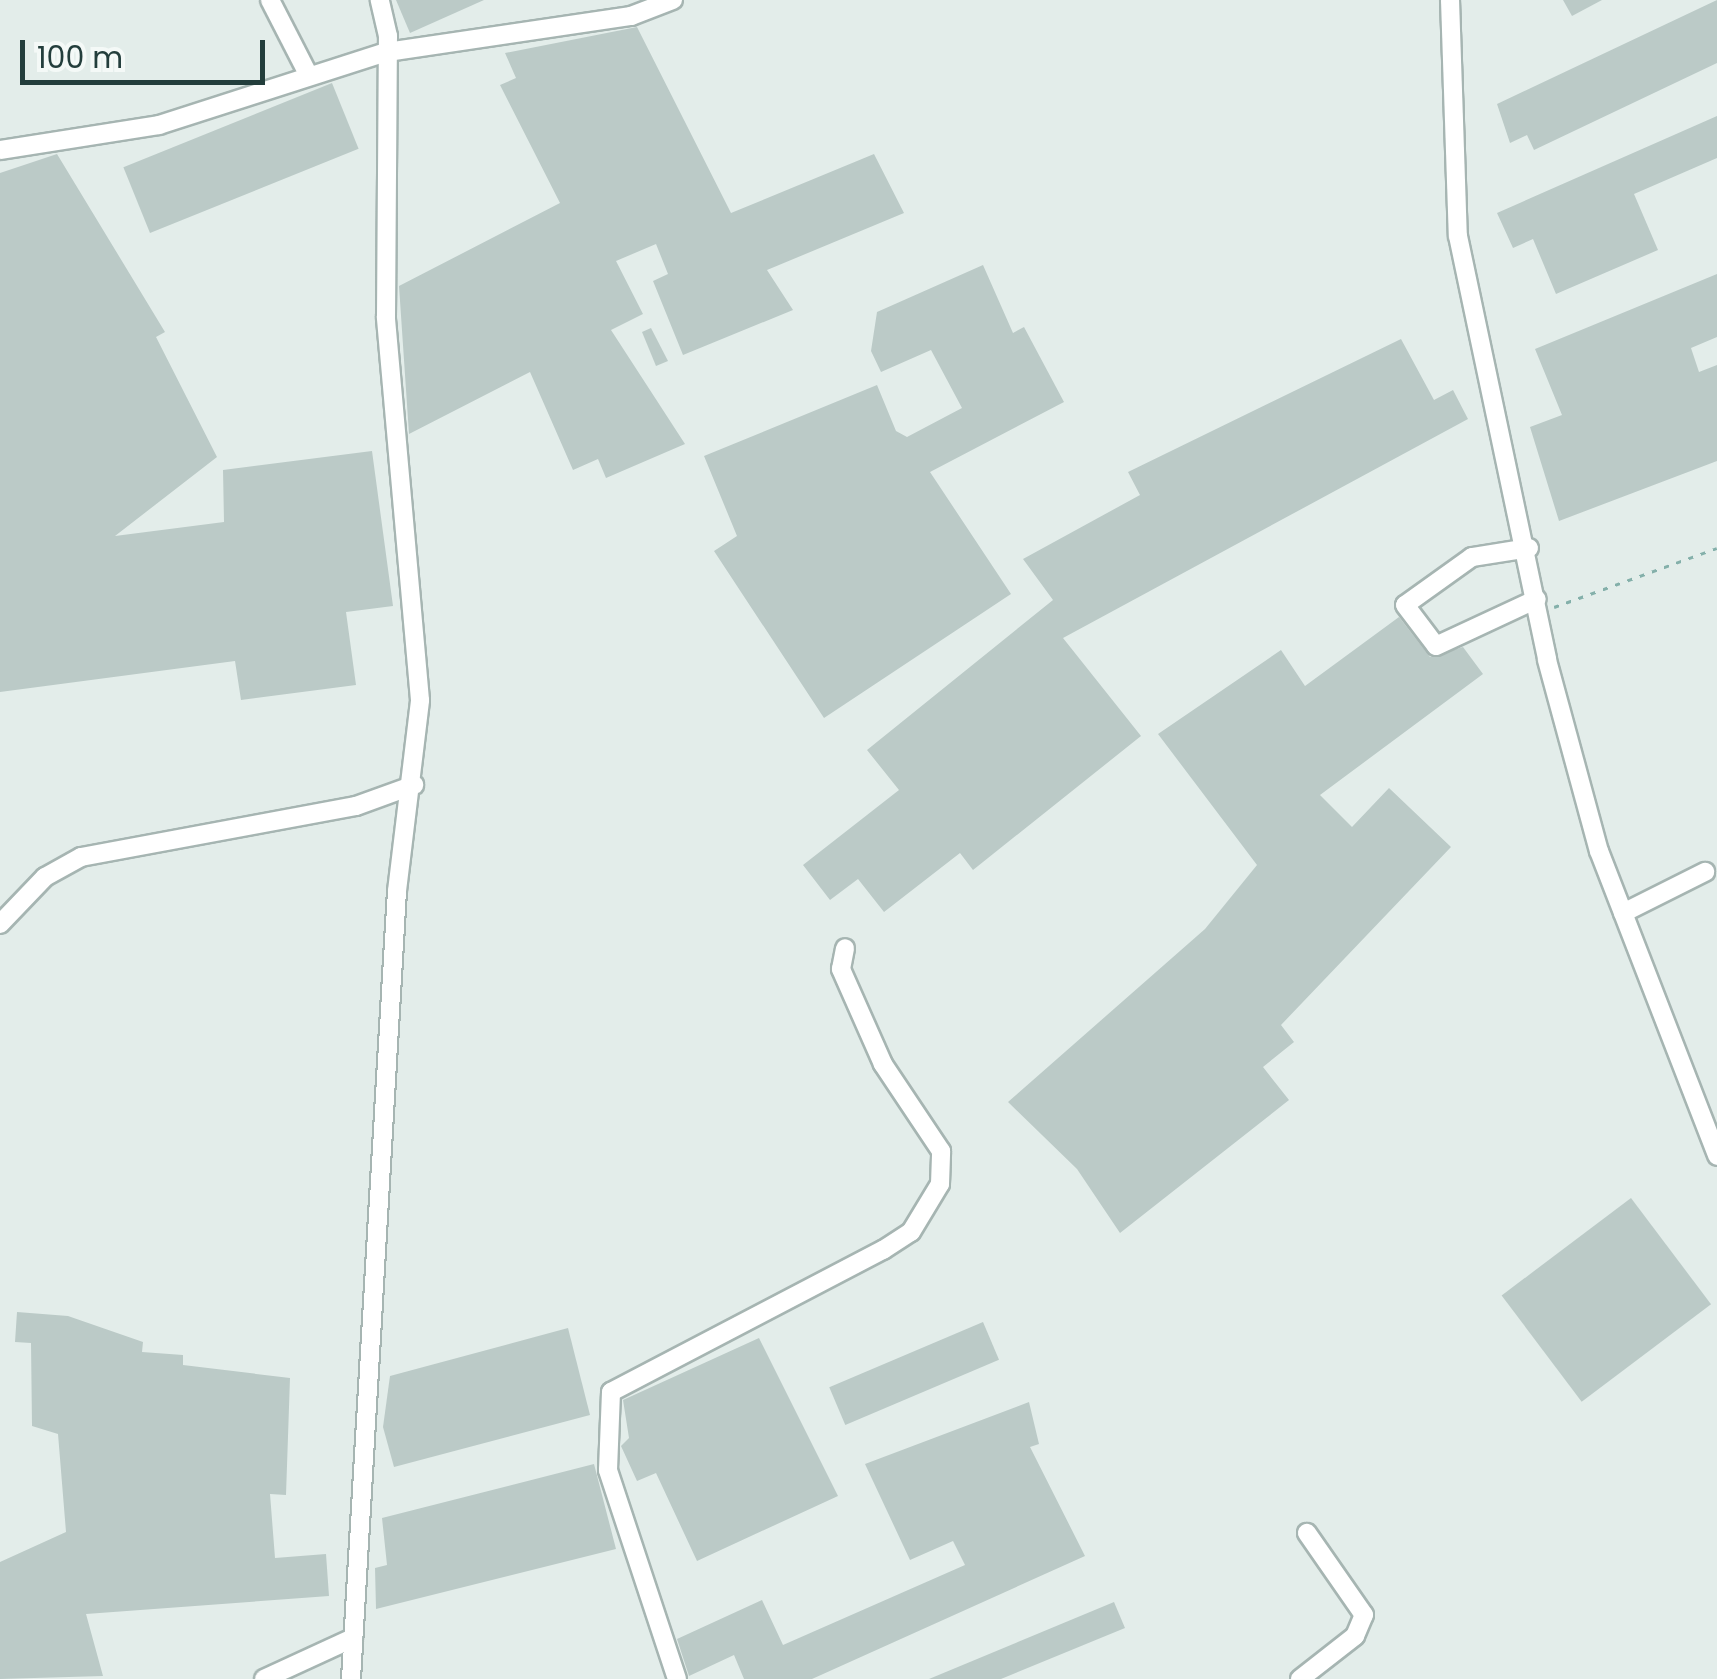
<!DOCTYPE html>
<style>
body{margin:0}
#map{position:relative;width:1717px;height:1679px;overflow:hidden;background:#e3edea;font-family:Poppins,sans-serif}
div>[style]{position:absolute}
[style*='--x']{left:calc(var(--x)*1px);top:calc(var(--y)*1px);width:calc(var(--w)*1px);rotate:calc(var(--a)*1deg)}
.building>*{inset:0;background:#bbcac7;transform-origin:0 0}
.path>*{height:2.5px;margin-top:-1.25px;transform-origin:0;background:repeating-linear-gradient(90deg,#84b0aa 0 5px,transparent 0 13px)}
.roads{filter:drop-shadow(2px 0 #a6b5b2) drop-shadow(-2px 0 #a6b5b2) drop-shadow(0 2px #a6b5b2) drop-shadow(0 -2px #a6b5b2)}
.minor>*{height:18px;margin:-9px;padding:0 9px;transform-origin:9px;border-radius:9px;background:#fff}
span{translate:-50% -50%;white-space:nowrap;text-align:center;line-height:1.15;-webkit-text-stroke:8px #f4f9f7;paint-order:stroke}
.scale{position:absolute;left:20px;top:40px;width:245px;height:45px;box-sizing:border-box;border:5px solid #233e3c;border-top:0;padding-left:12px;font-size:30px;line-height:35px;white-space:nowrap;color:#233e3c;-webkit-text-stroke:8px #f4f9f7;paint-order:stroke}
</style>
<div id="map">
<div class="building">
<div style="clip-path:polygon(396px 0,484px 0,410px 33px)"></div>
<div style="clip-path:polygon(1563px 0,1602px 0,1572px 16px)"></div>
<div style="clip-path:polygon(1717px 0,1717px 63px,1534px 150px,1527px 135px,1510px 143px,1497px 104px)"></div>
<div style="clip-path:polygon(637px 27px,731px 213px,874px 154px,904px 213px,767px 270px,793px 310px,683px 355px,653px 281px,668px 274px,656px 244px,616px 261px,643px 314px,611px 330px,685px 444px,606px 478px,598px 459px,573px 470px,530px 372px,409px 434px,399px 286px,560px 203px,500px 85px,516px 78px,505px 53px)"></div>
<div style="left:332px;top:83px;width:71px;height:225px;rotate:68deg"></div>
<div style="clip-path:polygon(1717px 116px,1717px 158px,1634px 194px,1658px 250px,1556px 294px,1533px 239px,1513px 248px,1497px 213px)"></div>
<div style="clip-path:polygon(57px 154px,165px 332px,156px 337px,217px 457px,115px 536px,224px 522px,223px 470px,372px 451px,393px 606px,346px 612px,356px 685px,241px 700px,235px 661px,0 692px,0 173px)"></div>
<div style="clip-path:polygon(983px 265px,1013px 333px,1024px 327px,1064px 402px,930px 472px,1011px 594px,824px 718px,714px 551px,737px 536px,704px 456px,877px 385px,896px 431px,907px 437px,962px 408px,931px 350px,881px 372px,871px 351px,877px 312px)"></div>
<div style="clip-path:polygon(1717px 274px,1717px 337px,1691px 348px,1699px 372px,1717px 365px,1717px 461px,1559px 521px,1530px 427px,1562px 415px,1535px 349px)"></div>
<div style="clip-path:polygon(651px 328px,668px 361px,656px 366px,642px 332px)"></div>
<div style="clip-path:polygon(1401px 339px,1434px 400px,1453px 390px,1468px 419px,1063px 638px,1141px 736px,973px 870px,960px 853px,884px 912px,858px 879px,830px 900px,803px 865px,899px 790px,867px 750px,1053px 600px,1023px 559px,1140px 495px,1128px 472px)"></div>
<div style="clip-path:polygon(1399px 617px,1430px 657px,1463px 647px,1483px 674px,1320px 795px,1352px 827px,1389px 788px,1451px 847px,1281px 1025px,1294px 1042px,1263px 1067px,1289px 1100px,1120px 1233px,1077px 1169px,1008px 1102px,1205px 929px,1257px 865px,1158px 734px,1281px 650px,1305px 686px)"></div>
<div style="left:1631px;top:1198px;width:133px;height:162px;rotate:53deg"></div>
<div style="clip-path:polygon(17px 1312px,68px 1316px,143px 1342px,142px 1352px,183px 1355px,183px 1365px,290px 1378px,286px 1495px,270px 1494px,275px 1558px,326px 1554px,329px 1596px,86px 1614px,103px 1676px,0 1679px,0 1562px,66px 1532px,58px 1434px,32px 1426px,31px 1343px,15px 1342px)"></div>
<div style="left:983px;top:1322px;width:41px;height:167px;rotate:67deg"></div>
<div style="clip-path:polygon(568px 1328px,590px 1415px,394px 1467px,383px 1427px,390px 1376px)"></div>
<div style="clip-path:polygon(759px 1338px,838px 1496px,697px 1561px,656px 1473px,637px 1481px,621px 1446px,629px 1438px,623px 1400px)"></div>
<div style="clip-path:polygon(1029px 1402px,1039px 1444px,1030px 1447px,1085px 1556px,812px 1679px,744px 1679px,734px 1655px,689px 1676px,677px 1639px,762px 1600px,783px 1645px,965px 1565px,953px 1541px,910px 1560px,865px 1464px)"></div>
<div style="clip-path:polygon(594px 1464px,616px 1549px,376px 1609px,375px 1568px,387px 1565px,382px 1518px)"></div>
<div style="clip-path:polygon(1114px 1602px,1125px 1628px,1001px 1679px,929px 1679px)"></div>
</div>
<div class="path">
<div style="--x:1554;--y:607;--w:173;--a:-19.9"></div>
</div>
<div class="roads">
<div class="minor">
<div style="--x:270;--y:0;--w:83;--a:62.8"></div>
<div style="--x:1450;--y:0;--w:236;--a:88.1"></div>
<div style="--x:1458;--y:236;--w:433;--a:78.1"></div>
<div style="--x:1547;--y:660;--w:198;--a:74.8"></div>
<div style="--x:1599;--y:851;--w:327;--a:68.8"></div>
<div style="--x:0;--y:150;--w:161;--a:-8.9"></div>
<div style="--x:159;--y:125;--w:239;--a:-17.8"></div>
<div style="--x:387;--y:52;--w:247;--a:-8.4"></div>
<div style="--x:631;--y:16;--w:45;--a:-20.9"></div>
<div style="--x:1529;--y:548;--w:58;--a:171"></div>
<div style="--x:1472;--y:557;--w:82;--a:144.4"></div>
<div style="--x:1405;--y:605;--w:51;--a:52.9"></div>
<div style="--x:1436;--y:646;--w:111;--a:-25"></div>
<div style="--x:1623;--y:913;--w:92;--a:-26.6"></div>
<div style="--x:0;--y:924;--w:65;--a:-46.2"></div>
<div style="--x:45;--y:877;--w:41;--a:-29.1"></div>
<div style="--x:81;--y:857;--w:280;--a:-10.5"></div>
<div style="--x:356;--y:806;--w:62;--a:-19.9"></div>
<div style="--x:264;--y:1679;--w:98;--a:-24.7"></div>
<div style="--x:351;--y:1679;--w:789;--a:-86.66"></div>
<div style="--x:397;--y:891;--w:192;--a:-83.1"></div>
<div style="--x:420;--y:700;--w:385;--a:-95.1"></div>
<div style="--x:386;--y:317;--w:281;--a:-89.6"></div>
<div style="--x:388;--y:36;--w:37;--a:-103"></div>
<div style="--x:677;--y:1679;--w:220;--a:-108.3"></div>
<div style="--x:608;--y:1470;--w:78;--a:-87.8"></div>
<div style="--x:611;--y:1392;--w:307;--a:-27.6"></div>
<div style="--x:883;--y:1250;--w:33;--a:-33"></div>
<div style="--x:911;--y:1232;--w:56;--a:-58.9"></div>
<div style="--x:940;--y:1184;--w:33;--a:-88"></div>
<div style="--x:941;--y:1151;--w:105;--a:-123.7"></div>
<div style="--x:883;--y:1064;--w:104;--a:-113.9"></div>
<div style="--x:841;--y:969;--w:21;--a:-79"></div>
<div style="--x:1300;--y:1679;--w:70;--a:-38"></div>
<div style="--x:1355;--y:1636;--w:23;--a:-67"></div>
<div style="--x:1364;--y:1615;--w:100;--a:-124.8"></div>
</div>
</div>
<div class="scale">100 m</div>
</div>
